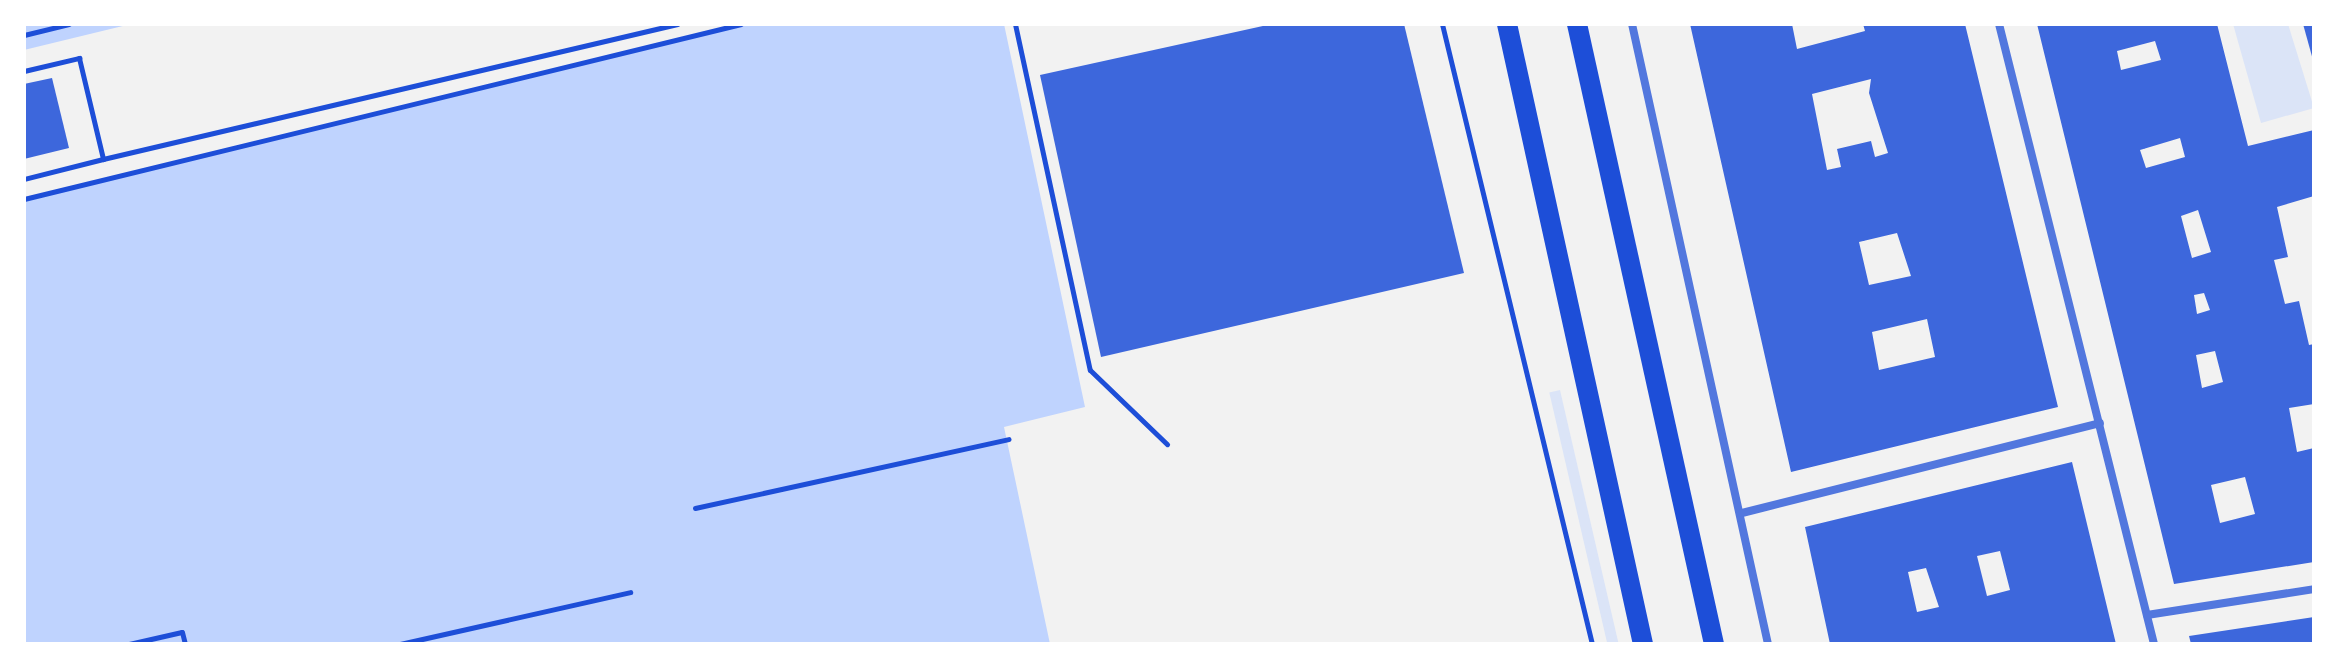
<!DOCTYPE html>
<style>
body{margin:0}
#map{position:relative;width:2338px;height:668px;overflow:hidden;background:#f2f2f2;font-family:Raleway,sans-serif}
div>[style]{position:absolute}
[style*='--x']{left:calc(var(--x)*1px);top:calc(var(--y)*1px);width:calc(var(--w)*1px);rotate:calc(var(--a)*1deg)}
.green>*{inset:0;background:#dbe4f7;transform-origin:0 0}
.water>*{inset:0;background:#bfd3fe}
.building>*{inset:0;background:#3d67dc}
.path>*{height:5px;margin:-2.5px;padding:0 2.5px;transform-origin:2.5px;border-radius:2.5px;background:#1d4ed8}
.minor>*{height:8px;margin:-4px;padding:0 4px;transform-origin:4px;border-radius:4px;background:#5277de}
.primary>*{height:20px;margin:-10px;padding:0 10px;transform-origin:10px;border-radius:10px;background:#1d4ed8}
span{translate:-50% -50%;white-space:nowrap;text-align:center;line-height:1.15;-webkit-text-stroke:7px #fff;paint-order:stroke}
.frame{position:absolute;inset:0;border:26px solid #fff;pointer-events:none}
</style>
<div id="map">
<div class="green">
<div style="clip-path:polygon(2233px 24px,2288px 24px,2314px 108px,2261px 123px)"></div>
<div style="left:1560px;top:390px;width:260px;height:11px;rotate:77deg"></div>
</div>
<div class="water">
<div style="clip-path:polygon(24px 24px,131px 24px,24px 50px)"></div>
<div style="clip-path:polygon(741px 24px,1004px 24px,1085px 407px,1004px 427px,1050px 644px,24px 644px,24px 199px)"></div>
</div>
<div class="building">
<div style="clip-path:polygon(1272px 24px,1404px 24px,1464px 273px,1101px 357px,1040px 75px)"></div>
<div style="clip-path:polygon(evenodd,1690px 24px,1792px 24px,1797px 49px,1865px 31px,1863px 24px,1965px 24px,2058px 407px,1791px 472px,1690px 24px,1871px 79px,1869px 93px,1888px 153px,1875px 157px,1871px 141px,1837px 149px,1841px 167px,1827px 170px,1812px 94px,1871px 79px,1690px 24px,1897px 233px,1911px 276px,1869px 285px,1859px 242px,1897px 233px,1690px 24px,1927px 319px,1935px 357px,1879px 370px,1872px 332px,1927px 319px)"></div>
<div style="clip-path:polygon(evenodd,2037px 24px,2217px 24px,2248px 146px,2314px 130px,2314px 196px,2277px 207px,2288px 257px,2274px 260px,2285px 304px,2299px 301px,2309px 345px,2314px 344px,2314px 404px,2289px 408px,2297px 452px,2314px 448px,2314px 562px,2174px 584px,2037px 24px,2155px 41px,2161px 60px,2121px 70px,2117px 51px,2155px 41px,2037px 24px,2180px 138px,2185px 157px,2146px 168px,2140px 150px,2180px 138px,2037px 24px,2198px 210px,2211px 252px,2192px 258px,2181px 216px,2198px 210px,2037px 24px,2204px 293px,2210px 310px,2197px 314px,2194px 295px,2204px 293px,2037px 24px,2215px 351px,2223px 382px,2202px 388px,2196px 355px,2215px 351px,2037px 24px,2245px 477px,2255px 514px,2220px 523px,2211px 485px,2245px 477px)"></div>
<div style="clip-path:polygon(2303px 24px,2314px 24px,2314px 60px,2313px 60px)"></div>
<div style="clip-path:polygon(52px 78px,69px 148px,24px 159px,24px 84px)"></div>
<div style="clip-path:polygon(evenodd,2072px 462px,2116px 644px,1830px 644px,1805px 527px,2072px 462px,2000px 551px,2010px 590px,1987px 596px,1977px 556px,2000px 551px,2072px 462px,1926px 568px,1939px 607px,1917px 612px,1908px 572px,1926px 568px)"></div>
<div style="clip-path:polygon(2314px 617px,2314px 644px,2191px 644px,2189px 636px)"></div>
</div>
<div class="path">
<div style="--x:1015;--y:24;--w:354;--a:77.8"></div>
<div style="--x:1090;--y:370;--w:107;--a:43.9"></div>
<div style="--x:1442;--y:24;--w:638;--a:76.4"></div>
<div style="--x:24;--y:35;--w:46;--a:-13.7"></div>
<div style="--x:24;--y:71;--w:57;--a:-13.3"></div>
<div style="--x:79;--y:58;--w:104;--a:76.6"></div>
<div style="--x:103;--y:159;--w:81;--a:165.8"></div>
<div style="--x:103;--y:159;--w:590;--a:-13.23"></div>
<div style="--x:24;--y:199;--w:738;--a:-13.72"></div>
<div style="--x:695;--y:508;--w:321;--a:-12.4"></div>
<div style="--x:129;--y:644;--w:54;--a:-12.8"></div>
<div style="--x:182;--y:632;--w:12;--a:76"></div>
<div style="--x:400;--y:644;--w:236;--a:-12.7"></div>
</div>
<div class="minor">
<div style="--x:1632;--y:24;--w:635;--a:77.63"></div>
<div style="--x:1999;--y:24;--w:639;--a:75.96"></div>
<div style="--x:1742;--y:513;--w:369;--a:-14.1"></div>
<div style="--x:2147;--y:615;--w:169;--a:-8.8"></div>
</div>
<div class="primary">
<div style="--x:1507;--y:24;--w:635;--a:77.63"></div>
<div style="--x:1577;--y:24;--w:635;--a:77.54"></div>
</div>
<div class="frame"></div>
</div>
